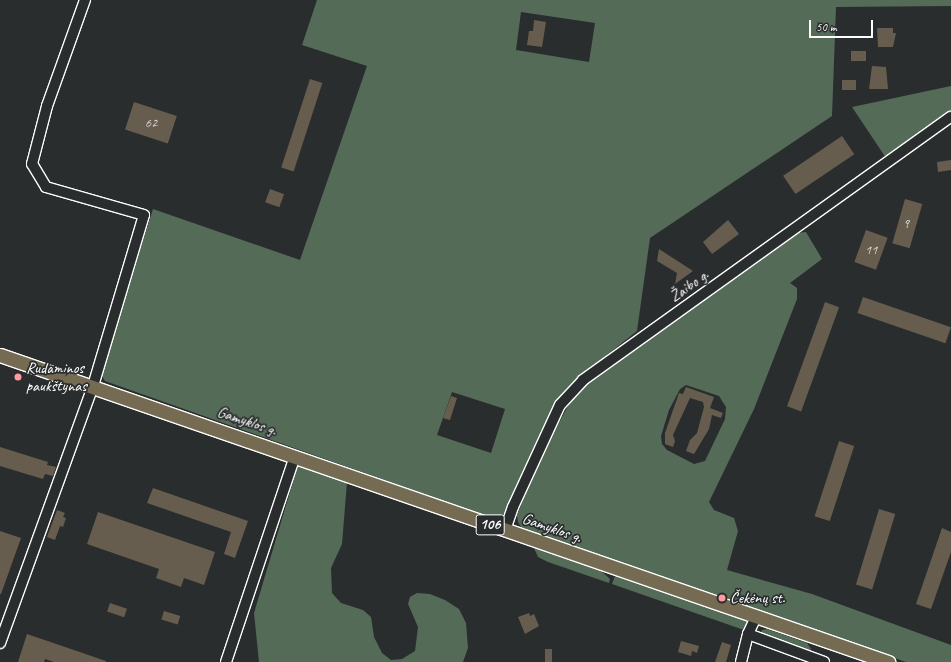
<!DOCTYPE html>
<meta charset="utf-8">
<style>
body{margin:0}
#map{position:relative;width:951px;height:662px;overflow:hidden;background:#2a2d2e;font-family:Caveat,sans-serif}
div>[style]{position:absolute}
[style*='--x']{left:calc(var(--x)*1px);top:calc(var(--y)*1px);width:calc(var(--w)*1px);rotate:calc(var(--a)*1deg)}
.green>*{inset:0;background:#546b58}
.building>*{inset:0;background:#675d4e;transform-origin:0 0}
.roads{filter:drop-shadow(1px 0 #fff) drop-shadow(-1px 0 #fff) drop-shadow(0 1px #fff) drop-shadow(0 -1px #fff)}
.minor>*{height:10px;margin:-5px;padding:0 5px;transform-origin:5px;border-radius:5px;background:#2a2d2e}
.major>*{height:13px;margin:-6.5px;padding:0 6.5px;transform-origin:6.5px;border-radius:6.5px;background:#756b52}
.dots>*{width:11px;height:11px;translate:-50% -50%;box-sizing:border-box;border:2px solid #2a2d2e;border-radius:50%}
span{translate:-50% -50%;white-space:nowrap;text-align:center;line-height:1.15;-webkit-text-stroke:3.5px #2a2d2e;paint-order:stroke}
.number-label{font-size:14px;color:#d9d6d3}
.number-label span{-webkit-text-stroke-width:0}
.shield-label span{padding:1px 3px;background:#2a2d2e;border:1px solid;border-radius:3px;-webkit-text-stroke-width:0}
.shield-label{font-size:15px;color:#fff;font-weight:700}
.street-label{font-size:16px;color:#fff}
.poi-label{font-size:16px;color:#fff}
.left{translate:0 -50%;text-align:left}
.scale{position:absolute;left:809px;top:20px;width:64px;height:18px;box-sizing:border-box;border:2px solid #fff;border-top:0;padding-left:5px;font-size:12px;line-height:14px;white-space:nowrap;color:#fff;-webkit-text-stroke:3px #2a2d2e;paint-order:stroke}
</style>
<div id="map">
<div class="green">
<div style="clip-path:polygon(evenodd,317px 0,951px 0,951px 6px,836px 7px,832px 116px,650px 238px,637px 331px,574px 381px,562px 395px,507px 512px,494px 519px,105px 381px,102px 376px,101px 370px,153px 209px,300px 260px,367px 66px,302px 45px,317px 0,521px 12px,595px 23px,589px 62px,516px 50px,521px 12px,317px 0,452px 392px,505px 409px,491px 453px,437px 435px,452px 392px)"></div>
<div style="clip-path:polygon(951px 86px,951px 111px,886px 158px,852px 107px)"></div>
<div style="clip-path:polygon(evenodd,806px 232px,822px 259px,790px 283px,797px 288px,797px 299px,754px 409px,709px 502px,714px 510px,734px 518px,738px 531px,727px 570px,812px 594px,951px 645px,951px 662px,906px 662px,545px 537px,521px 527px,518px 522px,517px 515px,541px 456px,570px 402px,581px 388px,797px 233px,806px 232px,686px 385px,719px 396px,726px 407px,725px 419px,705px 461px,694px 464px,667px 450px,662px 444px,661px 436px,669px 410px,680px 389px,686px 385px)"></div>
<div style="clip-path:polygon(298px 465px,347px 482px,342px 544px,331px 568px,332px 593px,341px 603px,363px 610px,371px 617px,374px 637px,382px 653px,391px 660px,402px 659px,415px 651px,418px 627px,408px 604px,410px 597px,417px 593px,430px 594px,445px 600px,459px 609px,466px 623px,468px 648px,463px 662px,259px 662px,254px 613px)"></div>
<div style="clip-path:polygon(534px 548px,600px 570px,610px 579px,609px 583px,548px 562px,538px 557px)"></div>
<div style="clip-path:polygon(615px 576px,744px 620px,750px 625px,744px 630px,612px 584px)"></div>
<div style="clip-path:polygon(767px 629px,807px 643px,811px 649px,809px 652px,767px 639px,761px 633px,762px 630px)"></div>
</div>
<div class="building">
<div style="clip-path:polygon(534px 20px,546px 22px,542px 47px,527px 45px,529px 31px,533px 31px)"></div>
<div style="clip-path:polygon(877px 28px,893px 28px,893px 33px,896px 33px,893px 47px,878px 47px)"></div>
<div style="left:866px;top:51px;width:10px;height:15px;rotate:90deg"></div>
<div style="clip-path:polygon(872px 66px,886px 67px,888px 89px,869px 89px)"></div>
<div style="left:310px;top:79px;width:13px;height:93px;rotate:18deg"></div>
<div style="left:842px;top:80px;width:14px;height:10px"></div>
<div style="left:134px;top:102px;width:45px;height:29px;rotate:18deg"></div>
<div style="left:842px;top:136px;width:22px;height:71px;rotate:56deg"></div>
<div style="clip-path:polygon(951px 160px,951px 170px,938px 172px,937px 162px)"></div>
<div style="left:270px;top:189px;width:15px;height:14px;rotate:20deg"></div>
<div style="left:905px;top:199px;width:18px;height:46px;rotate:16deg"></div>
<div style="clip-path:polygon(728px 220px,739px 234px,712px 254px,703px 242px)"></div>
<div style="left:866px;top:230px;width:23px;height:34px;rotate:20deg"></div>
<div style="clip-path:polygon(659px 249px,693px 271px,675px 284px,677px 273px,657px 261px)"></div>
<div style="left:863px;top:297px;width:93px;height:17px;rotate:19deg"></div>
<div style="left:825px;top:302px;width:15px;height:111px;rotate:20deg"></div>
<div style="clip-path:polygon(686px 387px,714px 397px,710px 408px,723px 413px,721px 418px,712px 415px,709px 429px,694px 454px,686px 451px,690px 440px,697px 433px,704px 407px,703px 402px,690px 398px,673px 435px,675px 441px,673px 447px,665px 444px,665px 433px,679px 393px,683px 394px)"></div>
<div style="clip-path:polygon(451px 396px,457px 398px,450px 420px,443px 418px)"></div>
<div style="left:839px;top:441px;width:16px;height:79px;rotate:18deg"></div>
<div style="clip-path:polygon(0 447px,48px 462px,47px 465px,56px 467px,53px 476px,45px 474px,43px 479px,0 466px)"></div>
<div style="clip-path:polygon(153px 488px,248px 521px,235px 558px,224px 554px,231px 532px,147px 503px)"></div>
<div style="left:879px;top:509px;width:17px;height:79px;rotate:17deg"></div>
<div style="clip-path:polygon(57px 510px,65px 513px,63px 517px,66px 518px,63px 527px,60px 526px,55px 540px,47px 537px)"></div>
<div style="clip-path:polygon(98px 512px,215px 552px,204px 585px,184px 578px,181px 587px,156px 578px,159px 569px,87px 544px)"></div>
<div style="clip-path:polygon(942px 528px,951px 532px,951px 552px,931px 609px,916px 604px)"></div>
<div style="clip-path:polygon(0 531px,21px 538px,1px 594px,0 594px)"></div>
<div style="left:110px;top:603px;width:18px;height:9px;rotate:19deg"></div>
<div style="left:164px;top:611px;width:17px;height:9px;rotate:17deg"></div>
<div style="clip-path:polygon(529px 613px,530px 616px,534px 614px,539px 626px,525px 634px,518px 617px)"></div>
<div style="clip-path:polygon(27px 634px,106px 661px,106px 662px,54px 662px,45px 659px,44px 662px,18px 662px)"></div>
<div style="clip-path:polygon(681px 641px,699px 646px,697px 653px,692px 651px,691px 656px,678px 652px)"></div>
<div style="clip-path:polygon(722px 642px,731px 645px,726px 662px,715px 662px)"></div>
<div style="left:545px;top:649px;width:7px;height:13px"></div>
</div>
<div class="roads">
<div class="minor">
<div style="--x:505;--y:530;--w:24;--a:-71"></div>
<div style="--x:513;--y:507;--w:112;--a:-65.3"></div>
<div style="--x:560;--y:405;--w:34;--a:-47"></div>
<div style="--x:583;--y:380;--w:452;--a:-35.6"></div>
<div style="--x:748;--y:634;--w:81;--a:20.2"></div>
<div style="--x:0;--y:643;--w:273;--a:-70.1"></div>
<div style="--x:93;--y:386;--w:178;--a:-73.4"></div>
<div style="--x:144;--y:215;--w:102;--a:-164.1"></div>
<div style="--x:46;--y:187;--w:27;--a:-121"></div>
<div style="--x:32;--y:164;--w:60;--a:-75.5"></div>
<div style="--x:47;--y:106;--w:113;--a:-70.3"></div>
<div style="--x:226;--y:662;--w:217;--a:-71.5"></div>
<div style="--x:741;--y:662;--w:29;--a:-76"></div>
<div style="--x:748;--y:634;--w:19;--a:-65"></div>
</div>
<div class="major">
<div style="--x:0;--y:355;--w:940;--a:19.07"></div>
</div>
</div>
<div class="dots">
<div style="left:18px;top:377px;background:#ff9aa2"></div>
<div style="left:722px;top:598px;background:#ff9aa2"></div>
</div>
<div class="number-label">
<span style="left:151px;top:123px">62</span>
<span style="left:906px;top:224px">9</span>
<span style="left:871px;top:250px">11</span>
</div>
<div class="shield-label">
<span style="left:490px;top:525px">106</span>
</div>
<div class="street-label">
<span style="left:689px;top:286px;rotate:-36deg">Žaibo g.</span>
<span style="left:247px;top:421px;rotate:19deg">Gamyklos g.</span>
<span style="left:552px;top:528px;rotate:19deg">Gamyklos g.</span>
</div>
<div class="poi-label">
<span class="left" style="left:26px;top:377px">Rudaminos<br>paukštynas</span>
<span class="left" style="left:730px;top:598px">Čekėnų st.</span>
</div>
<div class="scale">50 m</div>
</div>
